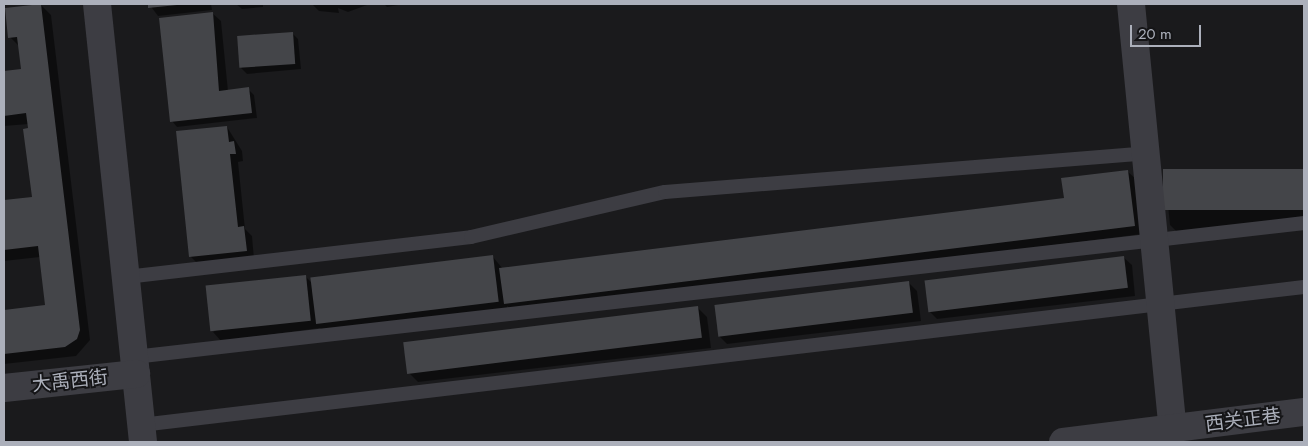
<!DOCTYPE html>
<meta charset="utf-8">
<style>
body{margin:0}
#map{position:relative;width:1308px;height:446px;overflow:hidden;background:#1a1a1c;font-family:Jost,"Noto Sans SC",sans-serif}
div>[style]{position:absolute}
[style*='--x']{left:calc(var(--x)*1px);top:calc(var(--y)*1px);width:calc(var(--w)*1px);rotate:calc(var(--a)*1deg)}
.shadow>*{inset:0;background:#0007}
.building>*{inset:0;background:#444549;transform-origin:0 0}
.service>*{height:14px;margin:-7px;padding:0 7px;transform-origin:7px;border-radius:7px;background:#3d3d43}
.minor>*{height:28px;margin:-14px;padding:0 14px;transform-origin:14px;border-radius:14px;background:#3d3d43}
.tertiary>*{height:28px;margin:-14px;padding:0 14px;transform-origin:14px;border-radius:14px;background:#3d3d43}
span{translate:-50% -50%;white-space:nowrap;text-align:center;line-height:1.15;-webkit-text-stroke:4px #151517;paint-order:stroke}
.street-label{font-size:19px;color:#acb0bb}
.frame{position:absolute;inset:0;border:5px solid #acb0bb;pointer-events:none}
.scale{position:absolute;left:1130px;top:25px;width:71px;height:22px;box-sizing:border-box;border:2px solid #acb0bb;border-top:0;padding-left:6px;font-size:15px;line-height:18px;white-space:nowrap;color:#acb0bb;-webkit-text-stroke:4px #151517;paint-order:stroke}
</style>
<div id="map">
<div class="shadow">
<div style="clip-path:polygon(149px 4px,211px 4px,212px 10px,158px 16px)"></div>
<div style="clip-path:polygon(236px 4px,263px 4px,263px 7px,242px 9px)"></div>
<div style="clip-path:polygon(312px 4px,367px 4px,367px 5px,348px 12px,338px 8px,339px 13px,319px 11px)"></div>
<div style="clip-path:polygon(384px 4px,404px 4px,387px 7px)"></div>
<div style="clip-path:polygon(41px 5px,51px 15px,90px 340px,76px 356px,4px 364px,4px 311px,46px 307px,40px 257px,4px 261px,4px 201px,33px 198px,29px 124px,4px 126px,4px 72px,22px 70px,20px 47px,10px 37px)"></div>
<div style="clip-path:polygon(212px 13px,221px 21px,228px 91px,248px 89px,254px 95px,257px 118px,177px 127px,172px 121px)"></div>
<div style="clip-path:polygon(292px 33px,298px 39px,301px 69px,247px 74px,241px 68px)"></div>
<div style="clip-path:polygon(227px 127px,242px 151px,243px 161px,238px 162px,245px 229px,252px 236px,254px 259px,199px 265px,191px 257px)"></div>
<div style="clip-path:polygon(1304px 170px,1304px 221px,1180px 235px,1170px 225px,1166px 186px)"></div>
<div style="clip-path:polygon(1127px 171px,1136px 179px,1142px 234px,515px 314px,507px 306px,508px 312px,326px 334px,320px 328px,221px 341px,213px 332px,305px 276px,311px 282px,493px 257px,503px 269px,1065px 199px)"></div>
<div style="clip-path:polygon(1123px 257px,1132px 265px,1135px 296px,937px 319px,929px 311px,925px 281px)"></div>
<div style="clip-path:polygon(909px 283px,917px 291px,921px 321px,727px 344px,719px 336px)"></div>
<div style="clip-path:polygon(697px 307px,707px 317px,711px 348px,418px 382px,408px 372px)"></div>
</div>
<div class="building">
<div style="clip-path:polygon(41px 4px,80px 330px,77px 339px,65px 347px,4px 354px,4px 310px,45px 305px,38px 246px,4px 250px,4px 200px,32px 197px,23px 129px,28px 128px,26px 113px,4px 116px,4px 71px,21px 69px,17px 37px,8px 38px,5px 8px)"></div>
<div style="clip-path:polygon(148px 4px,177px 4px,177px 5px,148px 8px)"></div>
<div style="clip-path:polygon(213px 12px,219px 91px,249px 87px,252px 113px,170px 122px,159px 18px)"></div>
<div style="left:293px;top:32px;width:32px;height:56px;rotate:86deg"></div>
<div style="clip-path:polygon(227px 126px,229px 142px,234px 141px,236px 154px,230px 154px,238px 227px,244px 226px,247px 251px,189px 257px,176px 131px)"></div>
<div style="left:1304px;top:169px;width:41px;height:141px;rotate:90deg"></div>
<div style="clip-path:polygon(1128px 170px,1135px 226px,504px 304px,499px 268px,1064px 198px,1061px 178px)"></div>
<div style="left:493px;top:255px;width:47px;height:184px;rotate:83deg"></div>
<div style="left:1124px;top:256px;width:32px;height:201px;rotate:83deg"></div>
<div style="left:306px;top:275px;width:46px;height:101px;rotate:84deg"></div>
<div style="left:909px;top:281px;width:32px;height:196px;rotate:83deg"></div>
<div style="left:698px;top:306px;width:32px;height:297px;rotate:83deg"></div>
</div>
<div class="service">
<div style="--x:126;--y:277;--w:347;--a:-6.6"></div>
<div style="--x:471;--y:237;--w:199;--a:-13.1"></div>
<div style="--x:665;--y:192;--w:483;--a:-4.6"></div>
<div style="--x:134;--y:357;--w:1178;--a:-6.53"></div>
<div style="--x:141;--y:425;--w:1171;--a:-6.77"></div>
</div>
<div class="minor">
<div style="--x:1131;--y:4;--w:427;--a:84.4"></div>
</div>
<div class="tertiary">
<div style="--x:97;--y:4;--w:440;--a:84"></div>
<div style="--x:4;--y:388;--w:133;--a:-6.1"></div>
<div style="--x:1063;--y:442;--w:243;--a:-7.1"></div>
</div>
<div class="street-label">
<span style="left:70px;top:381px;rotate:-6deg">大禹西街</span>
<span style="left:1243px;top:420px;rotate:-7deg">西关正巷</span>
</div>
<div class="frame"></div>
<div class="scale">20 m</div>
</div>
